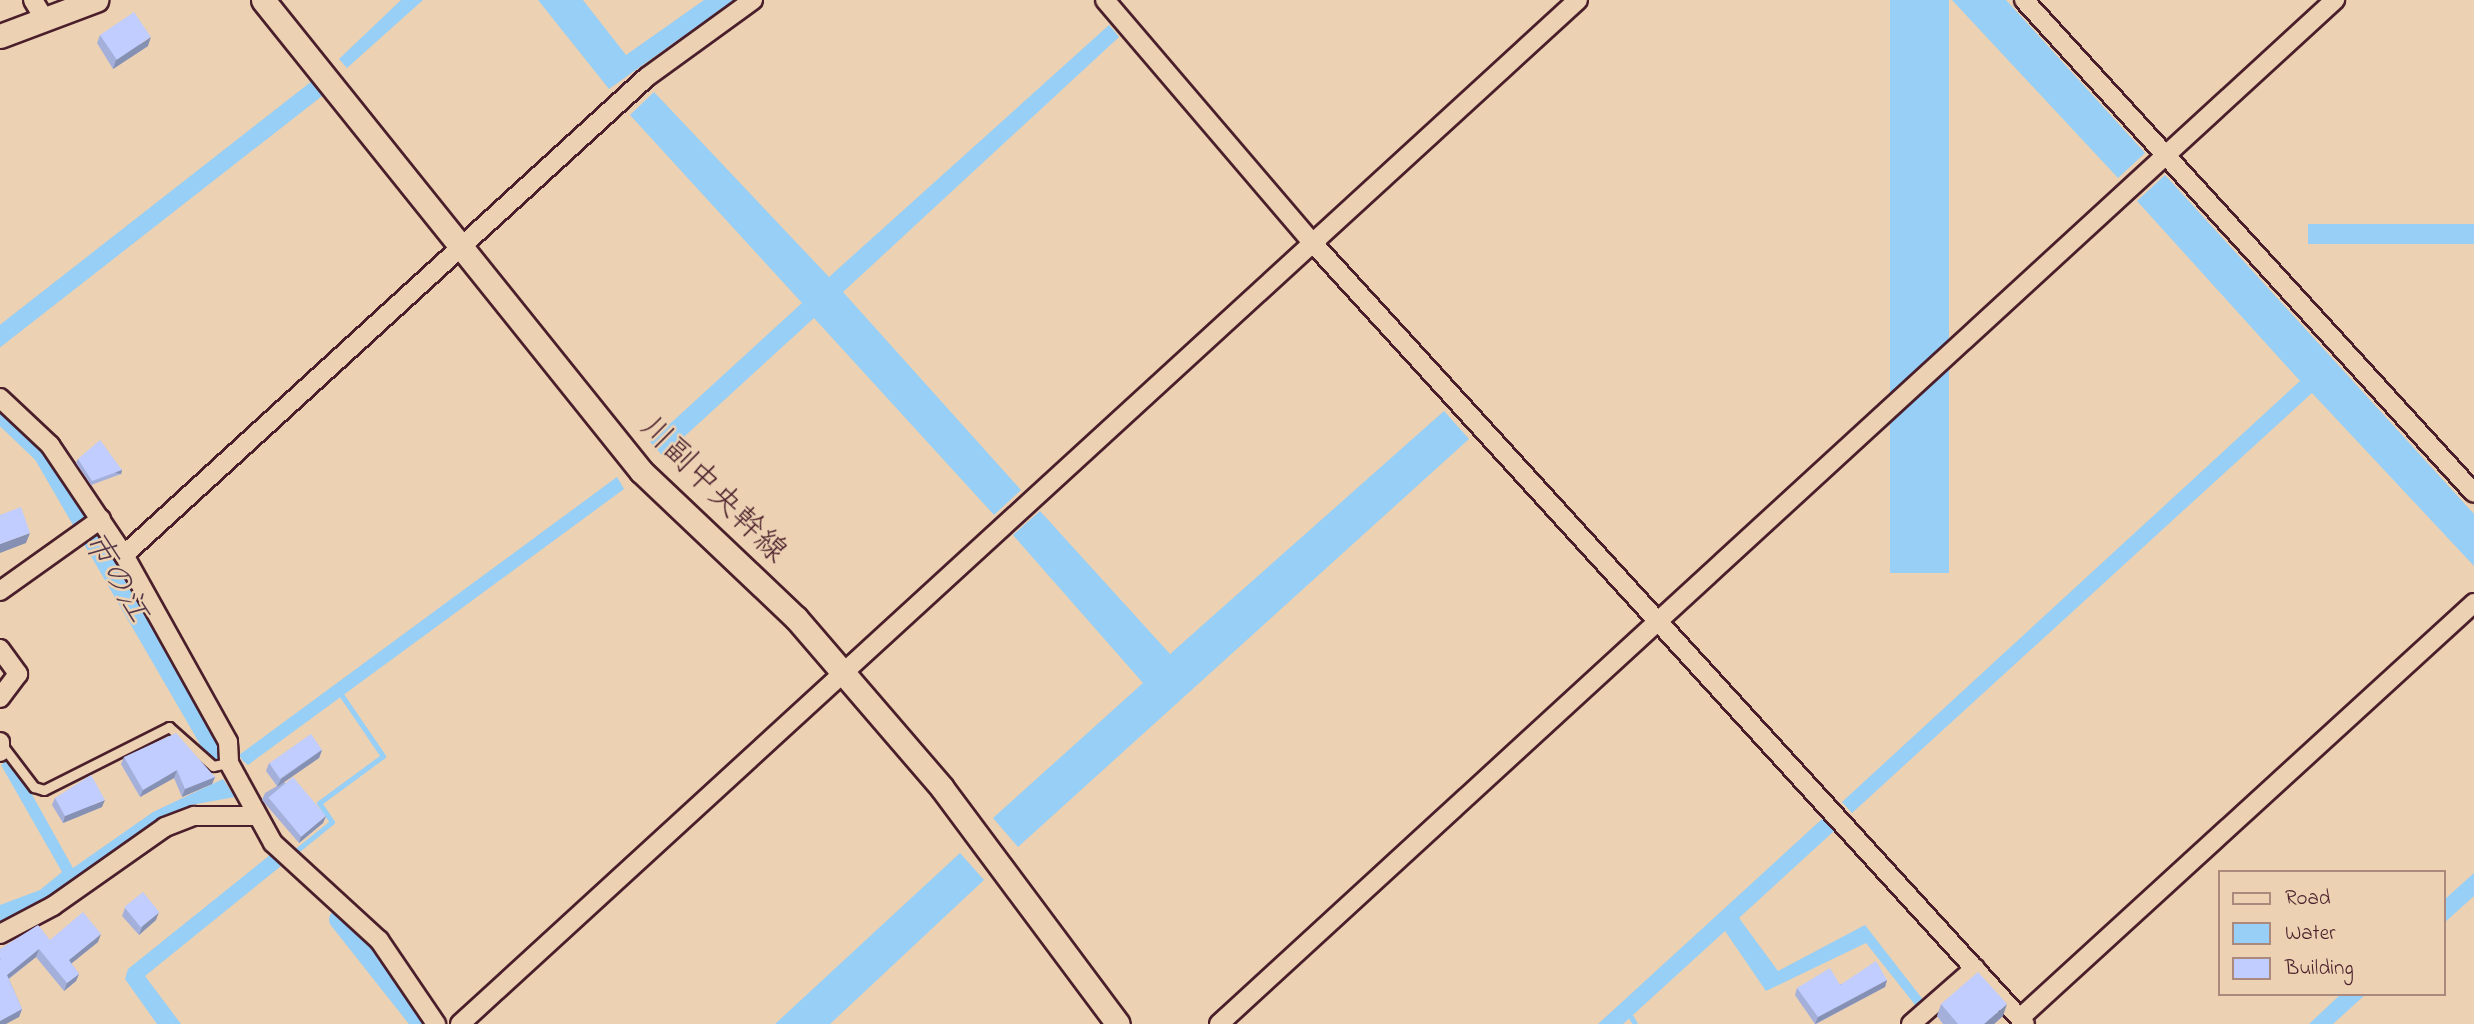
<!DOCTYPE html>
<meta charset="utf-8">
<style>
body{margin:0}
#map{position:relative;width:2474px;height:1024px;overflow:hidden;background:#ecd1b3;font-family:"Indie Flower","Klee One",sans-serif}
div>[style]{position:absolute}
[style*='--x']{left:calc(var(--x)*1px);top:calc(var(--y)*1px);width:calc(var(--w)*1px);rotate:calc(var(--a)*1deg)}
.water>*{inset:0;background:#97cff6;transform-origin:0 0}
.stream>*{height:5px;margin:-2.5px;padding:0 2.5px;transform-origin:2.5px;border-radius:2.5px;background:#97cff6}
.canal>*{height:19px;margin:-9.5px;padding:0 9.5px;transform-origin:9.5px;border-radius:9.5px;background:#97cff6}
.roads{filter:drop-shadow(2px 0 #4a1f2b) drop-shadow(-2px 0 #4a1f2b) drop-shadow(0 2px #4a1f2b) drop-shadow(0 -2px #4a1f2b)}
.lane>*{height:9px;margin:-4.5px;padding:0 4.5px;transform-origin:4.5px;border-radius:4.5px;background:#ecd1b3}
.street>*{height:18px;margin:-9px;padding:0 9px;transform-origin:9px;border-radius:9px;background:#ecd1b3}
.secondary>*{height:23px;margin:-11.5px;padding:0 11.5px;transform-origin:11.5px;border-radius:11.5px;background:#ecd1b3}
.wall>*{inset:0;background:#a5b0da}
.shaded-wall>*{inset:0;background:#8690b2;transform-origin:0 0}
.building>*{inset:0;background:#c0cdfe;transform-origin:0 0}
span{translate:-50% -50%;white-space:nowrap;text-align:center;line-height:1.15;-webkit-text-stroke:5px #ecd1b3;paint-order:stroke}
.street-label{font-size:32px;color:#4a1f2b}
.water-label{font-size:33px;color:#563949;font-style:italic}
.legend{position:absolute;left:2218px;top:870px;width:228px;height:126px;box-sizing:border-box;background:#ecd1b3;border:2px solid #ab8a7d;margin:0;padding:9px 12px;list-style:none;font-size:21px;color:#4a1f2b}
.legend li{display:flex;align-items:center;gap:14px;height:35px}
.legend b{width:35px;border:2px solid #ab8a7d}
</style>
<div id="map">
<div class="water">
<div style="clip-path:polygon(401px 0,423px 0,347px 68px,339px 59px)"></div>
<div style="clip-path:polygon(538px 0,583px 0,626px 55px,704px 0,734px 0,609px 89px)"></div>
<div style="left:1890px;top:0;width:59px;height:573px"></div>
<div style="clip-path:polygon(1952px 0,2006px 0,2145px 153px,2118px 178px)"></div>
<div style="clip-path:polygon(1109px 25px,1119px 37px,843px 292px,1021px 490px,994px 515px,814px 318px,663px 456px,650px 442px,802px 303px,630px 115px,654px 92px,829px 277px)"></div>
<div style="left:312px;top:81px;width:18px;height:419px;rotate:52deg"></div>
<div style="clip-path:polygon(2165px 175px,2474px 514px,2474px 566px,2312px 393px,1852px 813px,1842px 802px,2300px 381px,2137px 201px)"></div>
<div style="left:2474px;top:224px;width:20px;height:166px;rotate:90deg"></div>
<div style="clip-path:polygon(1444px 411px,1469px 439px,1018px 847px,993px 818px,1143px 683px,1013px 535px,1040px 511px,1170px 654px)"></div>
<div style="clip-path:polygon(617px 477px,624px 489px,248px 765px,243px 761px,239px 755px)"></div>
<div style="clip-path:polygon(6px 761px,25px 782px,73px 868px,153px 812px,223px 779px,235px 797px,191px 805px,151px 826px,46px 899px,0 922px,0 905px,40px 890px,62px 872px,1px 765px)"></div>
<div style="clip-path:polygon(1822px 819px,1834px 831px,1739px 918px,1778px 971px,1865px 925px,1924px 1001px,1916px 1006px,1866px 943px,1766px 991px,1725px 931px,1623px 1024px,1598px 1024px)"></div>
<div style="clip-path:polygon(960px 853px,984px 880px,830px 1024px,775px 1024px)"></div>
<div style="clip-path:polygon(270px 855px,281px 866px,145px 976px,181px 1024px,157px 1024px,125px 979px,128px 969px)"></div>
<div style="clip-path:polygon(2474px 873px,2474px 896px,2444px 923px,2444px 900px)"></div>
<div style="clip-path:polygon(2341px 994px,2366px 994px,2333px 1024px,2309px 1024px)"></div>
</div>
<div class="stream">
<div style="--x:296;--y:851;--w:46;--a:-38.9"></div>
<div style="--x:332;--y:822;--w:23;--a:-124"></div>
<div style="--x:319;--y:803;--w:79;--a:-36.3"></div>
<div style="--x:383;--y:756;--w:73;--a:-124.3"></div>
<div style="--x:1631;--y:1017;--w:8;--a:60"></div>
</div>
<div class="canal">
<div style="--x:0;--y:413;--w:58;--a:43.6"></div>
<div style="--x:42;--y:453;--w:347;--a:59.9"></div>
<div style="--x:338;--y:919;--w:134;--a:51.7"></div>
</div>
<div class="roads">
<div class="lane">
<div style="--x:5;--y:749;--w:48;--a:52.7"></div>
<div style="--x:34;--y:787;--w:10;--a:17"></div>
<div style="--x:44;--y:790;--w:140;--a:-26.7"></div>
<div style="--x:169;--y:727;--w:59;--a:41.6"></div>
<div style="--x:213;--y:766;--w:16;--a:-11"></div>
</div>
<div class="street">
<div style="--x:33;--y:0;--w:23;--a:59"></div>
<div style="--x:1105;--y:0;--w:318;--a:49.5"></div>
<div style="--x:1312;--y:242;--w:1058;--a:47.64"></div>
<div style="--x:2024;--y:0;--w:667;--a:47.61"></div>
<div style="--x:0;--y:398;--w:69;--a:43.2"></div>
<div style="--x:50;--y:445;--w:133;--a:56.1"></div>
<div style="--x:124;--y:555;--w:214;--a:60.9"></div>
<div style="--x:228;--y:742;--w:21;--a:87"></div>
<div style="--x:229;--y:763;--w:91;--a:61.2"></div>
<div style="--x:273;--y:843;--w:144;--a:42.5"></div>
<div style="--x:379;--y:940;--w:102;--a:55.8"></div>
<div style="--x:124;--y:555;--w:709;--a:-42.43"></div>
<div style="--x:647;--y:77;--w:131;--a:-36"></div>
<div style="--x:0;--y:591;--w:124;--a:-35.5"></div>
<div style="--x:0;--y:649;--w:31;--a:54"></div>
<div style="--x:18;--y:674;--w:30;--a:127"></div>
<div style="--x:0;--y:742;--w:10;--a:90"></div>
<div style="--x:0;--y:934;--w:60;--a:-27.8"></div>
<div style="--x:53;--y:906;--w:137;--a:-35.2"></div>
<div style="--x:165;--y:827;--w:31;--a:-21"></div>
<div style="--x:194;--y:816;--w:61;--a:0"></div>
<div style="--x:2020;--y:1018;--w:615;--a:-42.43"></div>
<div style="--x:460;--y:1024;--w:1516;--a:-42.49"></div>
<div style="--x:1219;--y:1024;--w:1515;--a:-42.54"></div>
<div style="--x:1911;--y:1024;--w:85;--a:-41.2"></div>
</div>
<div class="secondary">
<div style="--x:263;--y:0;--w:604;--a:51.25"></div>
<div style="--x:641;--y:471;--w:214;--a:43.5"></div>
<div style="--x:796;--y:618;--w:224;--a:49.3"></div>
<div style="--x:942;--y:788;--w:294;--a:53.3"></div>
<div style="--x:0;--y:36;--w:103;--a:-20.6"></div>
</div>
</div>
<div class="wall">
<div style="clip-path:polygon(100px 35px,148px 46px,113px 69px,97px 43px)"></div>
<div style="clip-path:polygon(78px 459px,122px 470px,121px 474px,91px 485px,76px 463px)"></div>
<div style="clip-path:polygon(322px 750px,319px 758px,284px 782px,326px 816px,323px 823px,299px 843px,262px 800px,265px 793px,277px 786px,266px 771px,269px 763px)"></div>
<div style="clip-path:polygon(124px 757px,215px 777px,212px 784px,182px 797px,174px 778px,140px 797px,121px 764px)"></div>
<div style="clip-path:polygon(55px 798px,102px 807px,63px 823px,52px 805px)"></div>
<div style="clip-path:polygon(125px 908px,156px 920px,139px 935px,122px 916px)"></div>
<div style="clip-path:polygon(50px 940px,98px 942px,71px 963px,79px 974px,76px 981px,64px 991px,36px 957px,9px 979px,22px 1009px,19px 1017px,0 1024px,0 949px)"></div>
<div style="clip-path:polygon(1887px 980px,1885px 987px,1816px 1024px,1815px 1024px,1795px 995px,1797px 988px)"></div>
<div style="clip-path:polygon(1941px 1004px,2003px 1016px,1994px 1024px,1943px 1024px,1937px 1016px)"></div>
</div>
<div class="shaded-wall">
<div style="clip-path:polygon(151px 37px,148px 46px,113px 69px,116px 60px)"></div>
<div style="left:122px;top:470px;width:4px;height:32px;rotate:104deg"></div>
<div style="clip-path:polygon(30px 533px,26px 543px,0 553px,0 544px)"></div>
<div style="clip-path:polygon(322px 750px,319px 758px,277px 787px,281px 779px)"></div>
<div style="clip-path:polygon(177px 770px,174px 778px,140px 797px,143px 790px)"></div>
<div style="clip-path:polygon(215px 777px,212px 784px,182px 797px,185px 789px)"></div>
<div style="clip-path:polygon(105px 800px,102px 807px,63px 823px,65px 816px)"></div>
<div style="clip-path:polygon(326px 816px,323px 823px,299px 843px,301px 836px)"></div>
<div style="clip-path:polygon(159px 912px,156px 920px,139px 935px,142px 927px)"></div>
<div style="clip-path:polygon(101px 934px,98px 942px,66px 968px,69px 960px)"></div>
<div style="clip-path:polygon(39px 949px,36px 957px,4px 982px,7px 975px)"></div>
<div style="clip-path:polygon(79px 974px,76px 981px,64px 991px,67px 983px)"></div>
<div style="clip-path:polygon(1887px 980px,1885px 987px,1815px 1024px,1818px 1017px)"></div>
<div style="clip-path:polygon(2007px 1004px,2003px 1016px,1994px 1024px,1984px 1024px)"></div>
<div style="clip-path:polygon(22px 1009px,19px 1017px,6px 1024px,0 1024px,0 1021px)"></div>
</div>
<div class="building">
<div style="left:134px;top:12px;width:30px;height:41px;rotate:56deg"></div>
<div style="clip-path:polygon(100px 440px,122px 470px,92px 481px,78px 459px)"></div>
<div style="clip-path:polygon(21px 507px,30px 533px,0 544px,0 515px)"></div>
<div style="clip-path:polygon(176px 733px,215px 777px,185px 789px,177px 770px,143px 790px,124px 757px)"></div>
<div style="left:311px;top:734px;width:19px;height:51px;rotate:55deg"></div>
<div style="clip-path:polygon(91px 775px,105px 800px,65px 816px,55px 798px)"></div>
<div style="left:293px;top:777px;width:51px;height:32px;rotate:50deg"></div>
<div style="left:143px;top:892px;width:26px;height:24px;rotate:51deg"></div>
<div style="clip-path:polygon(83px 912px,101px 934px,69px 960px,79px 974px,67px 983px,39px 949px,7px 975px,22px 1009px,0 1021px,0 960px,1px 959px,0 958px,0 949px,38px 925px,50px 940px)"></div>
<div style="clip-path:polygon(1876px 961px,1887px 980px,1818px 1017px,1797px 988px,1830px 968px,1840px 985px)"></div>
<div style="clip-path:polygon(1978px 972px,2007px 1004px,1984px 1024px,1958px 1024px,1941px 1004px)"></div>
</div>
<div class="street-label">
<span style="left:712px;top:491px;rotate:45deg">川副中央幹線</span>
</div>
<div class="water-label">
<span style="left:114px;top:578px;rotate:60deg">市の江</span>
</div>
<ul class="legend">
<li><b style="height:9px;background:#ecd1b3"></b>Road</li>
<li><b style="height:19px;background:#97cff6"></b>Water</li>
<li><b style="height:19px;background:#c0cdfe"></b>Building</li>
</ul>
</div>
